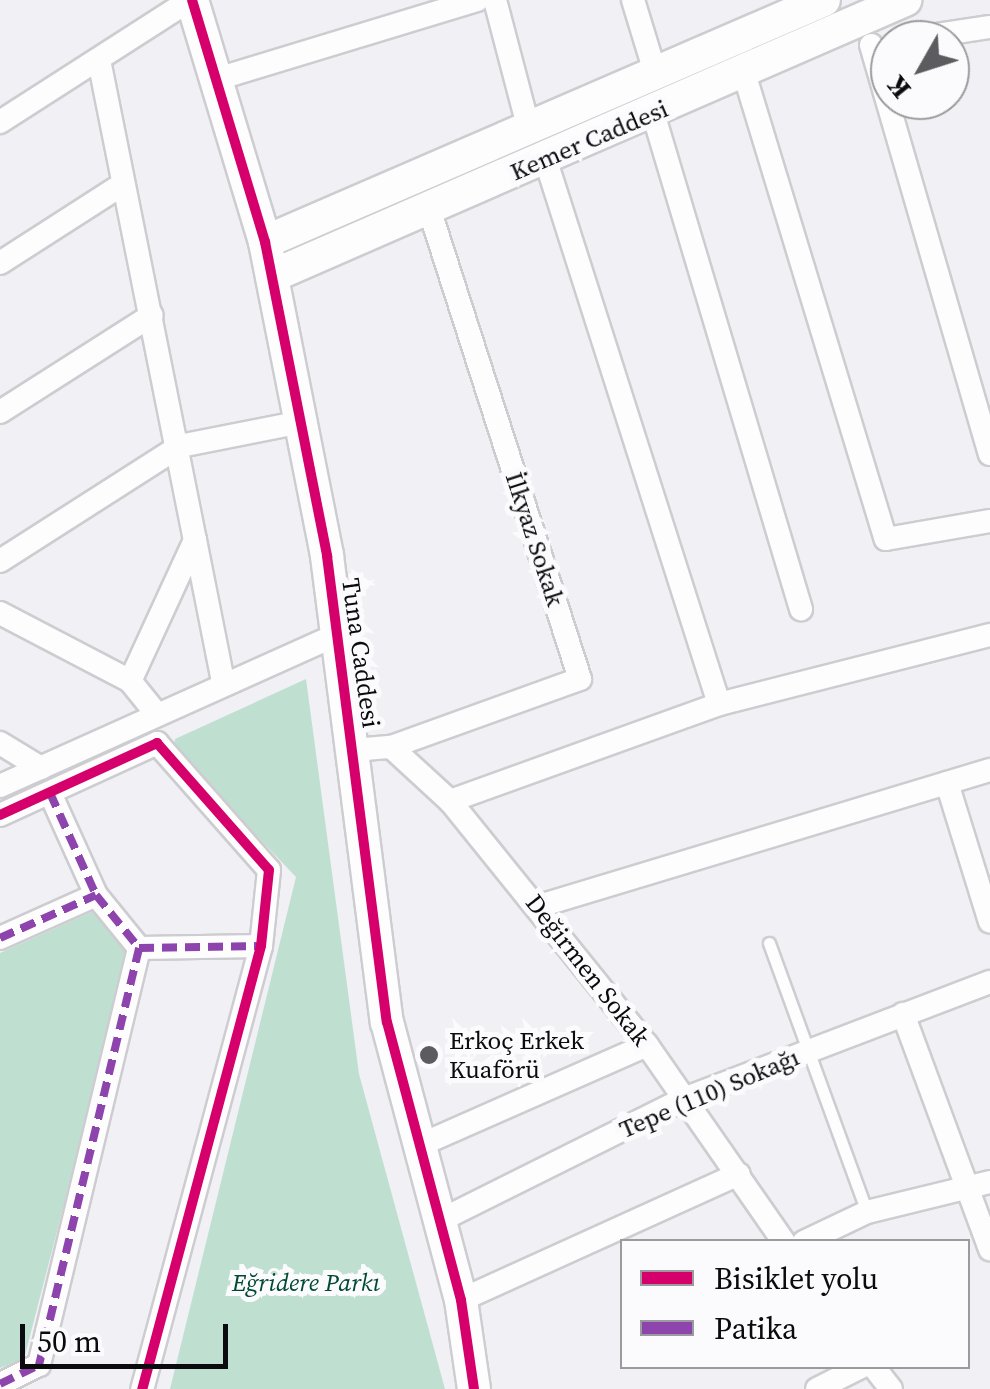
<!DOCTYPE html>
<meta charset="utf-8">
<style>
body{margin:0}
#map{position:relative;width:990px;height:1389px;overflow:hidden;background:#f0f0f5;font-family:"Source Serif 4",serif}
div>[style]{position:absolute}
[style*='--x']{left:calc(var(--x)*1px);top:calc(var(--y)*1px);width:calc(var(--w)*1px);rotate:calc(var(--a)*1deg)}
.green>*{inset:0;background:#bfe0d1}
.roads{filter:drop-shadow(2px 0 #cdcdd1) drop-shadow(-2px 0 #cdcdd1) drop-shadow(0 2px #cdcdd1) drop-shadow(0 -2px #cdcdd1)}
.lane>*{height:11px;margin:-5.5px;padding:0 5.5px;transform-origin:5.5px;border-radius:5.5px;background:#fdfdfe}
.street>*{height:22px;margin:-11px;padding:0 11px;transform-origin:11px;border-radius:11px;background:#fdfdfe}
.secondary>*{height:32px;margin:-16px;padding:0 16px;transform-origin:16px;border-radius:16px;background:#fdfdfe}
.quiet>*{height:8px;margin-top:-4px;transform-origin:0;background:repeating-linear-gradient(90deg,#8e44ad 0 15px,transparent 0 23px)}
.cycleway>*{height:10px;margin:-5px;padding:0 5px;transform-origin:5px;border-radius:5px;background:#d6006c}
.dots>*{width:28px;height:28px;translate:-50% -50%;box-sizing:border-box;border:5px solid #fbfbfe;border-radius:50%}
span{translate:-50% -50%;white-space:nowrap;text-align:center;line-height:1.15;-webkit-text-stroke:10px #fbfbfe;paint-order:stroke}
.street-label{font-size:25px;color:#0b0b0f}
.poi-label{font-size:25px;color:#0b0b0f}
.left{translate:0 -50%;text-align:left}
.park-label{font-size:25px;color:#004a2f;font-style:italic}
.legend{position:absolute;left:620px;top:1239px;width:350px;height:130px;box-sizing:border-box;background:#fbfbfe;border:2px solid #9b9b9e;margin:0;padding:12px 18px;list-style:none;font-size:30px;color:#0b0b0f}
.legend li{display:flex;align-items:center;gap:20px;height:50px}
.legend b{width:50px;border:2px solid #9b9b9e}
.north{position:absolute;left:870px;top:20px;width:100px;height:100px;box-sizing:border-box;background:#fbfbfe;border:2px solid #9b9b9e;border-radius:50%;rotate:231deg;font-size:28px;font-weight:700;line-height:40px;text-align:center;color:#0b0b0f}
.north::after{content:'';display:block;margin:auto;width:35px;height:45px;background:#5b5b60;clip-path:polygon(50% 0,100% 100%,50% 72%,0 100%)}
.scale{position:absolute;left:20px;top:1324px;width:208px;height:45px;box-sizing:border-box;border:5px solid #0b0b0f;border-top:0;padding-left:12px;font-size:30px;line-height:35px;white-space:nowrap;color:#0b0b0f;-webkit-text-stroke:8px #fbfbfe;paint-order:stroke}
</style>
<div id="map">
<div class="green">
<div style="clip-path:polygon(306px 679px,359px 1074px,445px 1389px,170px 1389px,296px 877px,174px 749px,175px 739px)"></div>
<div style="clip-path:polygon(96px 910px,129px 953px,24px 1359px,0 1368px,0 953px)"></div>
</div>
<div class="roads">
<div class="lane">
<div style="--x:769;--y:943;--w:286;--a:70"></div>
</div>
<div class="street">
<div style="--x:495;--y:0;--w:134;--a:75.3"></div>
<div style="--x:633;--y:0;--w:78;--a:73"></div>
<div style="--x:904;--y:40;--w:87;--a:-8.6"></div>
<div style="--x:871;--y:45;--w:426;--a:73.8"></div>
<div style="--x:99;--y:60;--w:490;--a:78.7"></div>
<div style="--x:195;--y:540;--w:155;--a:114.7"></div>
<div style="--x:130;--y:681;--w:38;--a:51"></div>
<div style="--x:744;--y:73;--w:487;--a:73.1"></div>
<div style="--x:886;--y:539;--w:106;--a:-9.8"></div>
<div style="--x:217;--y:79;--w:272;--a:-16.9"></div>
<div style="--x:653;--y:113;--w:518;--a:73.39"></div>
<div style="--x:0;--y:122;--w:226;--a:-32.7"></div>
<div style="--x:545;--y:158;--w:573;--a:72.32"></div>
<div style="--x:0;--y:263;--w:146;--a:-32.7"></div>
<div style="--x:0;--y:412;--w:180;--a:-32.5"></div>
<div style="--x:195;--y:540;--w:145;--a:78.8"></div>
<div style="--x:0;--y:561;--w:214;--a:-32.6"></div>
<div style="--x:180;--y:446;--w:123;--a:-11.2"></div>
<div style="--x:0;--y:613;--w:147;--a:27.6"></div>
<div style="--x:0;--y:743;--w:48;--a:31.4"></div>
<div style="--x:391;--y:747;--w:201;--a:-19.8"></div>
<div style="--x:580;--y:679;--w:495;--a:-107.8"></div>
<div style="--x:354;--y:750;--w:37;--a:-5"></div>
<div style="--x:391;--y:747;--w:80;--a:42.5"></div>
<div style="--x:450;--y:801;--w:314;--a:51.1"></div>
<div style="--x:647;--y:1045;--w:240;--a:55.2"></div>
<div style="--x:947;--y:783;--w:145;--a:72.8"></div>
<div style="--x:0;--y:786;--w:371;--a:-24.2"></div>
<div style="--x:50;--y:793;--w:112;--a:65.7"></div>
<div style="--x:96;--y:895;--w:68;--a:50.9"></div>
<div style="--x:139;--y:948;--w:122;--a:-0.9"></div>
<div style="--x:450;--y:801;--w:286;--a:-19.8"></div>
<div style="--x:719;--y:704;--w:280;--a:-14.3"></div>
<div style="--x:0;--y:815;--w:173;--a:-24.6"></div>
<div style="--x:157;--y:743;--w:169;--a:48.6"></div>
<div style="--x:269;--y:870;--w:76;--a:96"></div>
<div style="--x:261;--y:946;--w:459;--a:105"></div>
<div style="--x:539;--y:906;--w:471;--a:-16.8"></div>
<div style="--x:0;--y:938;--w:105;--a:-24.1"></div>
<div style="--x:903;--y:1014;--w:251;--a:69.7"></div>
<div style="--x:418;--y:1146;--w:250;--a:-23.8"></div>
<div style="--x:437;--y:1222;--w:278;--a:-26.5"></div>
<div style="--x:686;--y:1098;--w:325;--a:-20.9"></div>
<div style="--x:804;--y:1242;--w:70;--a:-25.5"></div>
<div style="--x:867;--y:1212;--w:127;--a:-13.7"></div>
<div style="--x:461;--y:1300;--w:305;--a:-24.4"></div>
<div style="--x:873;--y:1366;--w:29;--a:52"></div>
<div style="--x:0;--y:1384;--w:43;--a:-26"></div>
<div style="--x:39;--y:1365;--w:429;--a:-76.5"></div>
<div style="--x:817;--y:1389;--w:51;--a:-26.6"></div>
</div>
<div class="secondary">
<div style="--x:192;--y:0;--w:253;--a:73.2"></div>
<div style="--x:265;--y:242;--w:320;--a:78.8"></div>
<div style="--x:327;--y:556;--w:470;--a:82.7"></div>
<div style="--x:387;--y:1022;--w:288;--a:75.1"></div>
<div style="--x:461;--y:1300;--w:90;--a:81.7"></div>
<div style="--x:265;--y:242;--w:609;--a:-23.41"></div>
<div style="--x:272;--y:276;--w:691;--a:-23.56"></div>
</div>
</div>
<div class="quiet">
<div style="--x:50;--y:793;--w:112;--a:65.7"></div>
<div style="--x:96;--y:895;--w:68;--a:50.9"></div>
<div style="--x:139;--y:948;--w:122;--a:-0.9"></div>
<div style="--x:0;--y:938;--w:105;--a:-24.1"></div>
<div style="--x:0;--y:1384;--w:43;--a:-26"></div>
<div style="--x:39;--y:1365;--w:429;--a:-76.5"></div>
</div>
<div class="cycleway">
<div style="--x:192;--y:0;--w:253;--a:73.2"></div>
<div style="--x:265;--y:242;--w:320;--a:78.8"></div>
<div style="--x:327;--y:556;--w:470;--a:82.7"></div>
<div style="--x:387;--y:1022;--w:288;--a:75.1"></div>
<div style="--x:461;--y:1300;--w:90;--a:81.7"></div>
<div style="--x:0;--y:815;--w:173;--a:-24.6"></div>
<div style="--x:157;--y:743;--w:169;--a:48.6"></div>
<div style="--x:269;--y:870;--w:76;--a:96"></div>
<div style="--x:261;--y:946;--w:459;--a:105"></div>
</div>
<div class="dots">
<div style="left:429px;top:1055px;background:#5b5b60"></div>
</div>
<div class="street-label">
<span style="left:589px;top:140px;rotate:-23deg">Kemer Caddesi</span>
<span style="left:535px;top:539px;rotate:72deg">İlkyaz Sokak</span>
<span style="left:361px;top:653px;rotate:82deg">Tuna Caddesi</span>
<span style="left:588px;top:970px;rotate:52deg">Değirmen Sokak</span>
<span style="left:709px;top:1093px;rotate:-23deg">Tepe (110) Sokağı</span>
</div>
<div class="poi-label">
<span class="left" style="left:449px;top:1055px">Erkoç Erkek<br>Kuaförü</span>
</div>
<div class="park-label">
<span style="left:306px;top:1282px">Eğridere Parkı</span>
</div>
<ul class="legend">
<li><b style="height:12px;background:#d6006c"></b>Bisiklet yolu</li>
<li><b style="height:12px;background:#8e44ad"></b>Patika</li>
</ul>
<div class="north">K</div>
<div class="scale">50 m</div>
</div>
